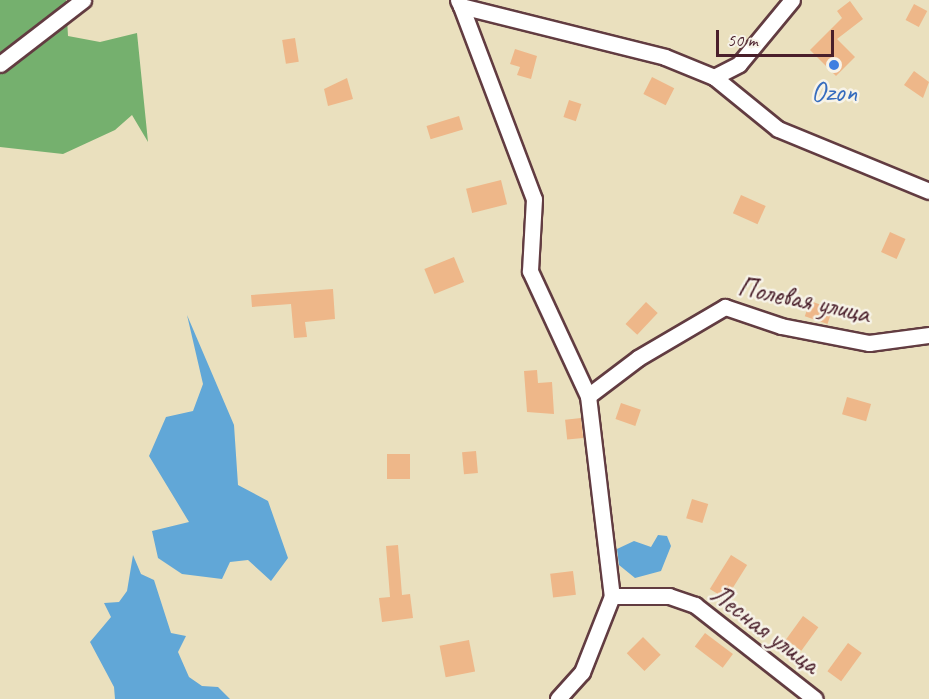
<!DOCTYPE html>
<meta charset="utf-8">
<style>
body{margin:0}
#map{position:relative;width:929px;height:699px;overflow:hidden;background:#eae0be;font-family:Caveat,sans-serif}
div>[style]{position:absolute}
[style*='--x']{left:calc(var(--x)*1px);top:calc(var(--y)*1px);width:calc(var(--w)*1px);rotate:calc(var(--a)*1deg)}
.forest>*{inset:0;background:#75b06e}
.water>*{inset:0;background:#61a7d7}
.building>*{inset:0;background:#eeb789;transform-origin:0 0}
.roads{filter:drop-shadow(2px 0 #623c41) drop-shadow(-2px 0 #623c41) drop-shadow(0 2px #623c41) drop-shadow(0 -2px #623c41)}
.street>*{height:15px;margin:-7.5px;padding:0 7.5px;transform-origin:7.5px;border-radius:7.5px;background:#fff}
.dots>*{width:16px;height:16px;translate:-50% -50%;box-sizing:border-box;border:3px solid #f7f3e8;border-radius:50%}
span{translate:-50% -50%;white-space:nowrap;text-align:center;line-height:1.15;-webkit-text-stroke:5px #f7f3e8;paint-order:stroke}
.shop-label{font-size:28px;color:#366cbe}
.street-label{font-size:28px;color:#4a1f2b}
.scale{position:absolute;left:716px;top:30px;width:118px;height:27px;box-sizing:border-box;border:3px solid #4a1f2b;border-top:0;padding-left:8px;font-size:18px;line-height:21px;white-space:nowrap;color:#4a1f2b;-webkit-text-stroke:4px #f7f3e8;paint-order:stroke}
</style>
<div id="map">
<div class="forest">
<div style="clip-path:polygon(0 0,66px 0,68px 36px,100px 42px,137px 33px,148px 142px,132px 115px,115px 130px,63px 154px,0 147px)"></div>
</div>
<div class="water">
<div style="clip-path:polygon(187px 315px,234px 425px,238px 485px,268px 501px,288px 558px,271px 581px,248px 560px,230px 562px,222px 579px,182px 574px,158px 558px,152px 531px,189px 522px,149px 456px,166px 417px,193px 411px,203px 384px)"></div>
<div style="clip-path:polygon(658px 535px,667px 536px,671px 546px,661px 571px,635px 578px,619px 565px,617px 549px,634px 541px,651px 547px)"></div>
<div style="clip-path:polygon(133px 555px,141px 574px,154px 580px,171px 633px,186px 636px,178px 652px,189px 677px,202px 686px,218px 687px,230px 699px,115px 699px,114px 687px,90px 642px,111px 617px,104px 603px,119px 602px,127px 591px)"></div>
</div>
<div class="building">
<div style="clip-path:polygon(850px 1px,863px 19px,837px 39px,855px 57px,836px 76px,810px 50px,842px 18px,837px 11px)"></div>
<div style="left:914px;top:4px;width:15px;height:18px;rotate:28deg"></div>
<div style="left:295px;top:38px;width:24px;height:13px;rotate:81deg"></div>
<div style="clip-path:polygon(515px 49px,537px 56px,531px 79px,517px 75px,520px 67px,510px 64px)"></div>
<div style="clip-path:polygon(914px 71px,929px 82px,923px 98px,904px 85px)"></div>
<div style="left:652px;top:77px;width:25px;height:19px;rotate:27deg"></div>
<div style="clip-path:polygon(347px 78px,353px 99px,328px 106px,324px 89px)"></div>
<div style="left:569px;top:100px;width:13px;height:18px;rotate:18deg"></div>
<div style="left:459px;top:116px;width:14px;height:34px;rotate:73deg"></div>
<div style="left:501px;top:180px;width:25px;height:36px;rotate:76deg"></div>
<div style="left:741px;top:195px;width:27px;height:20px;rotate:24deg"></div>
<div style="left:890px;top:232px;width:17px;height:22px;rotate:24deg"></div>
<div style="left:454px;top:257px;width:27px;height:32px;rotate:68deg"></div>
<div style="clip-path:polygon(333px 289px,335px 319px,305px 322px,307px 337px,294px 338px,291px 304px,252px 307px,251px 295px)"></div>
<div style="left:810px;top:301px;width:24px;height:16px;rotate:19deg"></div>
<div style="left:646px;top:302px;width:16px;height:30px;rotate:43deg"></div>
<div style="clip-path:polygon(537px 370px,538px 383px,552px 382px,554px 414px,527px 412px,524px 371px)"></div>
<div style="left:847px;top:397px;width:25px;height:18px;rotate:16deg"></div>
<div style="left:621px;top:403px;width:21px;height:17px;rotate:19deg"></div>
<div style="left:581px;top:418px;width:20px;height:16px;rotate:84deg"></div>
<div style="left:476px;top:451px;width:22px;height:14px;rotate:85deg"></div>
<div style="left:387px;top:454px;width:23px;height:25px"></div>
<div style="left:692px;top:499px;width:17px;height:20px;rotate:17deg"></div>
<div style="clip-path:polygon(398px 545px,402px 595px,410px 594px,413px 618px,382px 622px,379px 598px,390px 597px,386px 546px)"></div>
<div style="left:731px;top:555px;width:19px;height:40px;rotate:32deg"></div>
<div style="left:573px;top:571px;width:24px;height:23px;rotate:83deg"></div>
<div style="left:803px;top:616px;width:19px;height:29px;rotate:36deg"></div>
<div style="left:705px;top:633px;width:35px;height:17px;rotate:37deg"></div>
<div style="left:643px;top:637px;width:25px;height:23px;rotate:45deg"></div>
<div style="left:469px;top:640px;width:32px;height:30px;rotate:79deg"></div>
<div style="left:848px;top:643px;width:17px;height:35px;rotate:36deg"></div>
</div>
<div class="roads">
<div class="street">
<div style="--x:458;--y:0;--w:7;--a:63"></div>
<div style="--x:461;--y:6;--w:210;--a:14"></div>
<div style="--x:665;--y:57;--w:53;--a:22.2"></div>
<div style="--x:714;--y:77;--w:82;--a:39.1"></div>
<div style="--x:778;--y:129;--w:163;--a:22.3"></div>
<div style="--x:461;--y:6;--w:206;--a:69.3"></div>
<div style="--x:534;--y:199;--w:72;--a:93.2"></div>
<div style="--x:530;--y:271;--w:138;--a:65.1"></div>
<div style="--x:588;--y:396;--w:201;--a:83.2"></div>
<div style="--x:612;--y:596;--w:82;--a:111.5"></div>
<div style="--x:582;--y:672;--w:36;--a:132"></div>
<div style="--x:0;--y:64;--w:105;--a:-37.6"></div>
<div style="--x:714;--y:77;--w:28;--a:-27"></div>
<div style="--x:739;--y:64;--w:83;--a:-50.4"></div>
<div style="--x:588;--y:396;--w:63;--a:-37.2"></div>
<div style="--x:638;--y:358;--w:101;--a:-30.4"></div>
<div style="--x:725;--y:307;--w:59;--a:18.7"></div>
<div style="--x:781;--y:326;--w:90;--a:10.9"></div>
<div style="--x:869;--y:343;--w:61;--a:-7.6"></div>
<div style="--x:612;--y:596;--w:57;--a:0"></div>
<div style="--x:669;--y:596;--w:28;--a:19"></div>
<div style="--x:695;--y:605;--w:152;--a:38.1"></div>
</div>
</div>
<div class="dots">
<div style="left:834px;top:65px;background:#3f7fe0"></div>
</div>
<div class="shop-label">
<span style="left:834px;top:92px">Ozon</span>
</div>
<div class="street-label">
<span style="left:804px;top:300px;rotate:12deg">Полевая улица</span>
<span style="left:765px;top:629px;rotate:37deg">Лесная улица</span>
</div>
<div class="scale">50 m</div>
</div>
